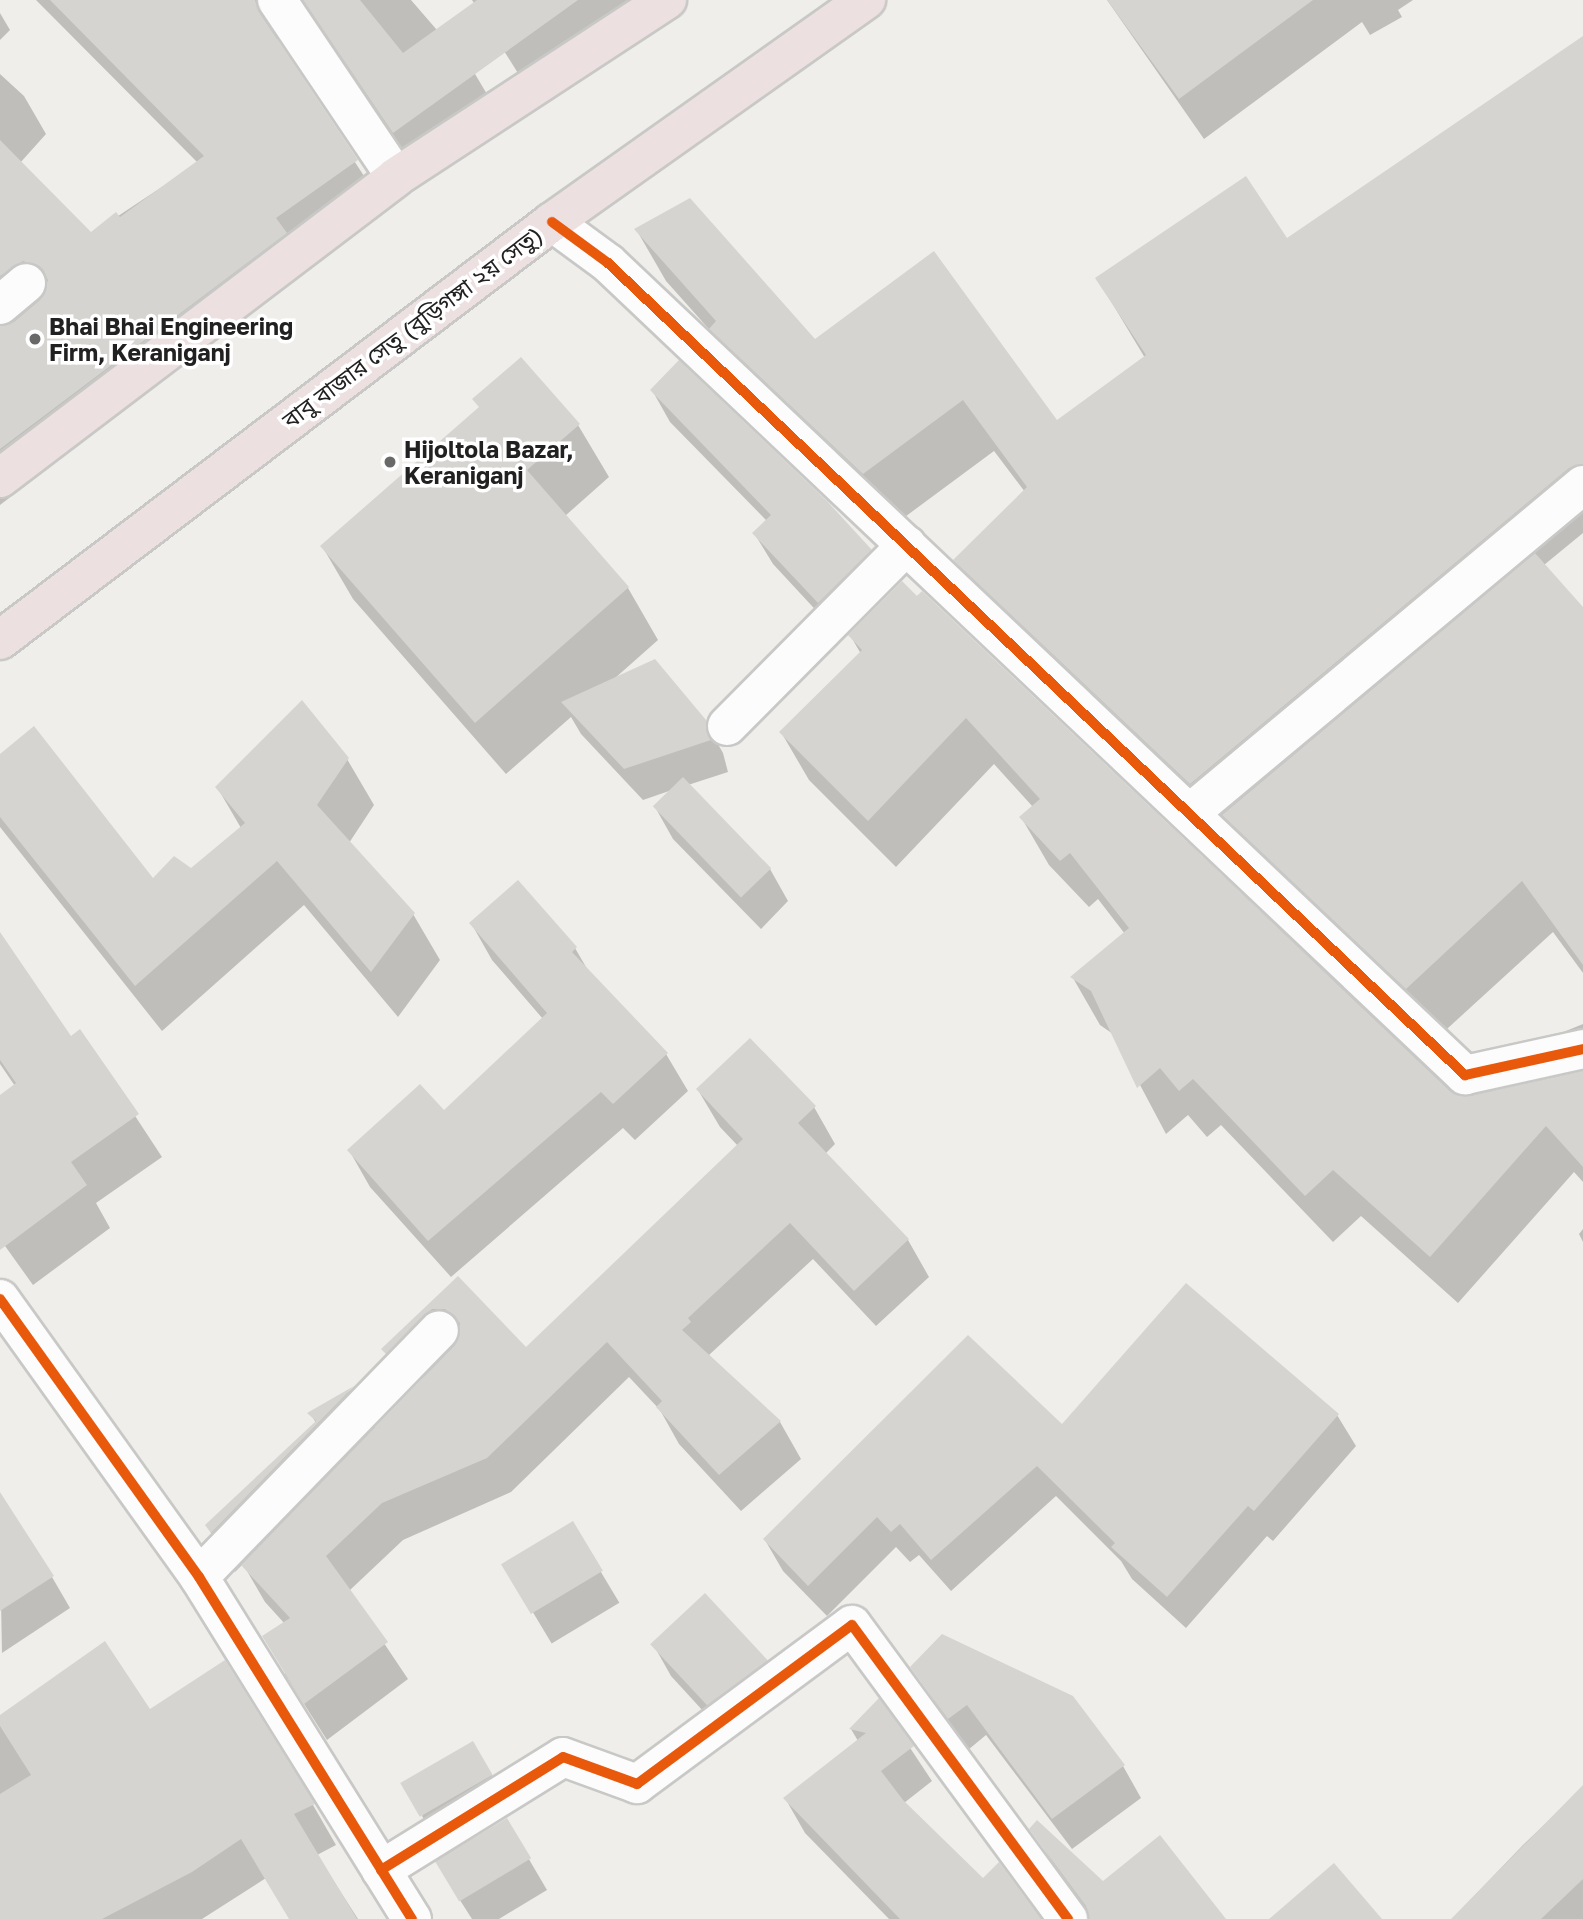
<!DOCTYPE html>
<meta charset="utf-8">
<style>
body{margin:0}
#map{position:relative;width:1583px;height:1919px;overflow:hidden;background:#efeeea;font-family:"Golos Text","Noto Sans Bengali",sans-serif}
div>[style]{position:absolute}
[style*='--x']{left:calc(var(--x)*1px);top:calc(var(--y)*1px);width:calc(var(--w)*1px);rotate:calc(var(--a)*1deg)}
.shadow>*{inset:0;background:#0003;transform-origin:0 0}
.building>*{inset:0;background:#d6d4d1;transform-origin:0 0}
.roads{filter:drop-shadow(2px 0 #c8c8c6) drop-shadow(-2px 0 #c8c8c6) drop-shadow(0 2px #c8c8c6) drop-shadow(0 -2px #c8c8c6)}
.street>*{height:38px;margin:-19px;padding:0 19px;transform-origin:19px;border-radius:19px;background:#fdfcfc}
.highway>*{height:38px;margin:-19px;padding:0 19px;transform-origin:19px;border-radius:19px;background:#ece0e1}
.cycleway>*{height:10px;margin:-5px;padding:0 5px;transform-origin:5px;border-radius:5px;background:#e8590c}
.dots>*{width:19px;height:19px;translate:-50% -50%;box-sizing:border-box;border:4px solid #fff;border-radius:50%}
span{translate:-50% -50%;white-space:nowrap;text-align:center;line-height:1.15;-webkit-text-stroke:7px #fff;paint-order:stroke}
.poi-label{font-size:23px;color:#212121;font-weight:700}
.left{translate:0 -50%;text-align:left}
.street-label{font-size:23px;color:#212121}
</style>
<div id="map">
<div class="shadow">
<div style="clip-path:polygon(36px 0,411px 0,475px 74px,497px 111px,416px 169px,319px 26px,299px 15px,286px 20px,276px 41px,379px 199px,298px 256px,307px 271px,0 505px,0 74px,24px 96px,46px 134px,20px 163px,91px 234px,198px 163px)"></div>
<div style="clip-path:polygon(472px 0,649px 0,526px 86px)"></div>
<div style="clip-path:polygon(1107px 0,1413px 0,1398px 10px,1402px 17px,1370px 35px,1362px 22px,1204px 139px)"></div>
<div style="clip-path:polygon(0 13px,10px 30px,0 40px)"></div>
<div style="clip-path:polygon(1583px 38px,1583px 533px,1544px 565px,1583px 610px,1583px 973px,1553px 932px,1436px 1039px,1254px 867px,1231px 827px,1221px 835px,985px 612px,956px 560px,1025px 492px,994px 451px,894px 525px,741px 381px,716px 337px,666px 281px,636px 229px,815px 341px,1057px 423px,1145px 358px,1097px 278px,1287px 240px)"></div>
<div style="clip-path:polygon(652px 390px,870px 551px,888px 582px,837px 633px,773px 564px,754px 533px,767px 521px,670px 422px)"></div>
<div style="clip-path:polygon(578px 425px,609px 477px,565px 516px,628px 588px,658px 640px,614px 679px,705px 721px,723px 753px,728px 772px,688px 785px,770px 869px,788px 901px,761px 929px,673px 839px,655px 807px,672px 790px,643px 800px,581px 734px,571px 717px,506px 774px,353px 599px,322px 546px)"></div>
<div style="clip-path:polygon(922px 593px,1459px 1098px,1583px 1071px,1561px 1033px,1583px 1024px,1583px 1182px,1574px 1172px,1458px 1303px,1361px 1216px,1333px 1242px,1221px 1125px,1207px 1137px,1188px 1115px,1166px 1134px,1113px 1034px,1100px 1025px,1073px 978px,1125px 934px,1098px 899px,1089px 907px,1049px 865px,1021px 817px,1033px 807px,994px 764px,896px 867px,809px 780px,781px 732px,861px 654px,850px 635px)"></div>
<div style="clip-path:polygon(0 757px,153px 881px,191px 870px,241px 828px,217px 787px,347px 759px,374px 805px,349px 843px,413px 914px,440px 960px,398px 1017px,304px 905px,162px 1031px,0 827px)"></div>
<div style="clip-path:polygon(471px 923px,575px 948px,590px 974px,666px 1054px,688px 1091px,635px 1140px,623px 1128px,451px 1277px,370px 1187px,349px 1150px,443px 1113px,543px 1019px,492px 960px)"></div>
<div style="clip-path:polygon(0 935px,71px 1038px,80px 1032px,162px 1157px,96px 1203px,110px 1228px,33px 1285px,0 1239px,0 1097px,15px 1086px,0 1064px)"></div>
<div style="clip-path:polygon(698px 1090px,814px 1107px,835px 1144px,825px 1154px,908px 1240px,929px 1277px,876px 1326px,813px 1259px,709px 1355px,780px 1422px,801px 1459px,741px 1511px,679px 1444px,660px 1410px,629px 1377px,511px 1492px,403px 1540px,349px 1591px,408px 1679px,327px 1740px,285px 1674px,285px 1624px,265px 1602px,243px 1564px,235px 1572px,230px 1566px,207px 1526px,316px 1423px,310px 1413px,353px 1389px,376px 1429px,432px 1371px,408px 1389px,384px 1350px,458px 1279px,526px 1350px,738px 1146px,720px 1127px)"></div>
<div style="clip-path:polygon(1583px 1229px,1583px 1242px,1579px 1234px)"></div>
<div style="clip-path:polygon(1337px 1415px,1356px 1446px,1273px 1541px,1267px 1536px,1186px 1628px,1132px 1579px,1121px 1561px,1056px 1496px,951px 1591px,919px 1555px,910px 1562px,896px 1547px,827px 1616px,783px 1571px,765px 1540px,1062px 1427px)"></div>
<div style="left:572px;top:1524px;width:92px;height:79px;rotate:59deg"></div>
<div style="clip-path:polygon(0 1548px,52px 1577px,70px 1608px,2px 1653px)"></div>
<div style="clip-path:polygon(653px 1644px,766px 1661px,784px 1692px,726px 1736px,671px 1676px)"></div>
<div style="clip-path:polygon(912px 1667px,1123px 1766px,1141px 1798px,1072px 1849px,986px 1735px,968px 1750px)"></div>
<div style="clip-path:polygon(879px 1701px,932px 1781px,904px 1803px,983px 1881px,998px 1864px,1041px 1919px,889px 1919px,805px 1833px,785px 1798px,858px 1741px,851px 1729px)"></div>
<div style="clip-path:polygon(149px 1711px,313px 1805px,336px 1845px,317px 1855px,358px 1919px,290px 1919px,266px 1878px,202px 1919px,0 1919px,0 1717px)"></div>
<div style="clip-path:polygon(473px 1743px,510px 1807px,442px 1849px,422px 1816px)"></div>
<div style="clip-path:polygon(1583px 1788px,1583px 1919px,1452px 1919px,1523px 1845px)"></div>
<div style="clip-path:polygon(506px 1820px,547px 1890px,499px 1919px,472px 1919px,456px 1894px)"></div>
<div style="clip-path:polygon(1031px 1829px,1103px 1883px,1224px 1919px,1090px 1919px)"></div>
</div>
<div class="building">
<div style="clip-path:polygon(50px 0,255px 0,259px 12px,358px 160px,276px 218px,287px 233px,0 449px,0 326px,14px 322px,40px 300px,48px 280px,42px 268px,23px 261px,0 276px,0 140px,91px 232px,116px 212px,120px 217px,204px 156px)"></div>
<div style="clip-path:polygon(303px 0,360px 0,403px 53px,477px 0,578px 0,393px 133px)"></div>
<div style="clip-path:polygon(1107px 0,1313px 0,1179px 99px)"></div>
<div style="clip-path:polygon(1583px 36px,1583px 464px,1569px 468px,1190px 784px,953px 560px,1027px 487px,963px 400px,863px 474px,709px 329px,716px 321px,634px 229px,690px 198px,815px 339px,934px 251px,1057px 420px,1146px 355px,1095px 278px,1246px 176px,1287px 238px)"></div>
<div style="clip-path:polygon(521px 357px,580px 424px,527px 470px,629px 587px,475px 723px,320px 546px,479px 407px,472px 399px)"></div>
<div style="clip-path:polygon(679px 360px,827px 501px,872px 550px,818px 603px,752px 533px,771px 515px,650px 390px)"></div>
<div style="clip-path:polygon(1535px 553px,1583px 607px,1583px 965px,1522px 881px,1406px 989px,1222px 815px)"></div>
<div style="clip-path:polygon(902px 581px,917px 596px,922px 591px,1450px 1091px,1470px 1096px,1583px 1071px,1583px 1167px,1546px 1126px,1430px 1257px,1333px 1170px,1305px 1196px,1193px 1079px,1179px 1091px,1160px 1068px,1137px 1088px,1091px 991px,1070px 977px,1129px 928px,1070px 853px,1060px 861px,1019px 817px,1040px 799px,966px 718px,868px 821px,779px 732px,862px 650px,848px 635px)"></div>
<div style="clip-path:polygon(655px 659px,706px 720px,711px 740px,624px 769px,561px 702px)"></div>
<div style="clip-path:polygon(302px 700px,349px 758px,317px 805px,415px 913px,371px 972px,277px 861px,135px 986px,0 817px,0 754px,34px 726px,153px 878px,174px 856px,191px 868px,245px 823px,215px 787px)"></div>
<div style="left:683px;top:777px;width:127px;height:42px;rotate:46deg"></div>
<div style="clip-path:polygon(518px 880px,577px 947px,572px 952px,668px 1053px,613px 1104px,601px 1092px,428px 1241px,347px 1150px,420px 1084px,444px 1110px,547px 1013px,469px 923px)"></div>
<div style="clip-path:polygon(0 932px,71px 1036px,80px 1029px,139px 1114px,71px 1162px,87px 1185px,0 1250px,0 1095px,16px 1083px,0 1060px)"></div>
<div style="clip-path:polygon(750px 1038px,816px 1106px,798px 1123px,909px 1239px,854px 1291px,790px 1223px,688px 1318px,691px 1322px,682px 1330px,781px 1421px,719px 1475px,656px 1407px,662px 1401px,607px 1342px,487px 1458px,382px 1503px,326px 1556px,388px 1642px,304px 1704px,262px 1636px,290px 1618px,241px 1565px,455px 1345px,460px 1323px,445px 1309px,432px 1309px,386px 1354px,381px 1349px,458px 1276px,526px 1347px,743px 1139px,696px 1089px)"></div>
<div style="clip-path:polygon(1186px 1283px,1339px 1414px,1254px 1511px,1248px 1506px,1167px 1597px,1111px 1547px,1115px 1543px,1037px 1466px,931px 1560px,900px 1524px,891px 1532px,877px 1517px,808px 1586px,763px 1539px,968px 1335px,1062px 1424px)"></div>
<div style="clip-path:polygon(354px 1386px,211px 1533px,205px 1525px,316px 1421px,307px 1413px)"></div>
<div style="clip-path:polygon(0 1492px,54px 1576px,0 1611px)"></div>
<div style="left:573px;top:1521px;width:58px;height:84px;rotate:59deg"></div>
<div style="left:705px;top:1593px;width:92px;height:75px;rotate:47deg"></div>
<div style="clip-path:polygon(942px 1634px,1073px 1696px,1125px 1765px,1052px 1819px,967px 1705px,948px 1719px,910px 1667px)"></div>
<div style="clip-path:polygon(105px 1641px,150px 1709px,225px 1660px,315px 1804px,294px 1814px,357px 1919px,289px 1919px,241px 1839px,192px 1872px,102px 1919px,0 1919px,0 1794px,31px 1775px,0 1726px,0 1715px)"></div>
<div style="clip-path:polygon(879px 1698px,914px 1746px,881px 1771px,903px 1800px,983px 1878px,999px 1862px,1041px 1919px,900px 1919px,783px 1798px,866px 1733px,849px 1729px)"></div>
<div style="left:473px;top:1741px;width:39px;height:84px;rotate:60deg"></div>
<div style="clip-path:polygon(1583px 1785px,1583px 1879px,1541px 1919px,1451px 1919px)"></div>
<div style="left:507px;top:1818px;width:47px;height:84px;rotate:59deg"></div>
<div style="clip-path:polygon(1037px 1820px,1103px 1881px,1160px 1835px,1226px 1919px,1089px 1919px,1086px 1906px,1029px 1829px)"></div>
<div style="clip-path:polygon(1334px 1863px,1382px 1919px,1269px 1919px)"></div>
</div>
<div class="roads">
<div class="street">
<div style="--x:277;--y:0;--w:213;--a:56.1"></div>
<div style="--x:552;--y:222;--w:69;--a:36.2"></div>
<div style="--x:608;--y:263;--w:1181;--a:43.46"></div>
<div style="--x:1465;--y:1075;--w:121;--a:-12.4"></div>
<div style="--x:0;--y:305;--w:34;--a:-40"></div>
<div style="--x:727;--y:726;--w:255;--a:-45.2"></div>
<div style="--x:1190;--y:813;--w:512;--a:-39.85"></div>
<div style="--x:0;--y:1299;--w:342;--a:54.4"></div>
<div style="--x:199;--y:1577;--w:403;--a:58.1"></div>
<div style="--x:199;--y:1577;--w:344;--a:-45.8"></div>
<div style="--x:381;--y:1870;--w:214;--a:-31.8"></div>
<div style="--x:563;--y:1757;--w:79;--a:20"></div>
<div style="--x:637;--y:1784;--w:267;--a:-36.5"></div>
<div style="--x:852;--y:1625;--w:365;--a:53.7"></div>
</div>
<div class="highway">
<div style="--x:0;--y:478;--w:497;--a:-37.2"></div>
<div style="--x:396;--y:177;--w:324;--a:-33.2"></div>
<div style="--x:0;--y:640;--w:692;--a:-37.13"></div>
<div style="--x:552;--y:222;--w:385;--a:-35.3"></div>
</div>
</div>
<div class="cycleway">
<div style="--x:552;--y:222;--w:69;--a:36.2"></div>
<div style="--x:608;--y:263;--w:1181;--a:43.46"></div>
<div style="--x:1465;--y:1075;--w:121;--a:-12.4"></div>
<div style="--x:0;--y:1299;--w:342;--a:54.4"></div>
<div style="--x:199;--y:1577;--w:403;--a:58.1"></div>
<div style="--x:381;--y:1870;--w:214;--a:-31.8"></div>
<div style="--x:563;--y:1757;--w:79;--a:20"></div>
<div style="--x:637;--y:1784;--w:267;--a:-36.5"></div>
<div style="--x:852;--y:1625;--w:365;--a:53.7"></div>
</div>
<div class="dots">
<div style="left:35px;top:339px;background:#696967"></div>
<div style="left:390px;top:462px;background:#696967"></div>
</div>
<div class="poi-label">
<span class="left" style="left:49px;top:339px">Bhai Bhai Engineering<br>Firm, Keraniganj</span>
<span class="left" style="left:404px;top:462px">Hijoltola Bazar,<br>Keraniganj</span>
</div>
<div class="street-label">
<span style="left:412px;top:327px;rotate:-37deg">বাবু বাজার সেতু (বুড়িগঙ্গা ২য় সেতু)</span>
</div>
</div>
